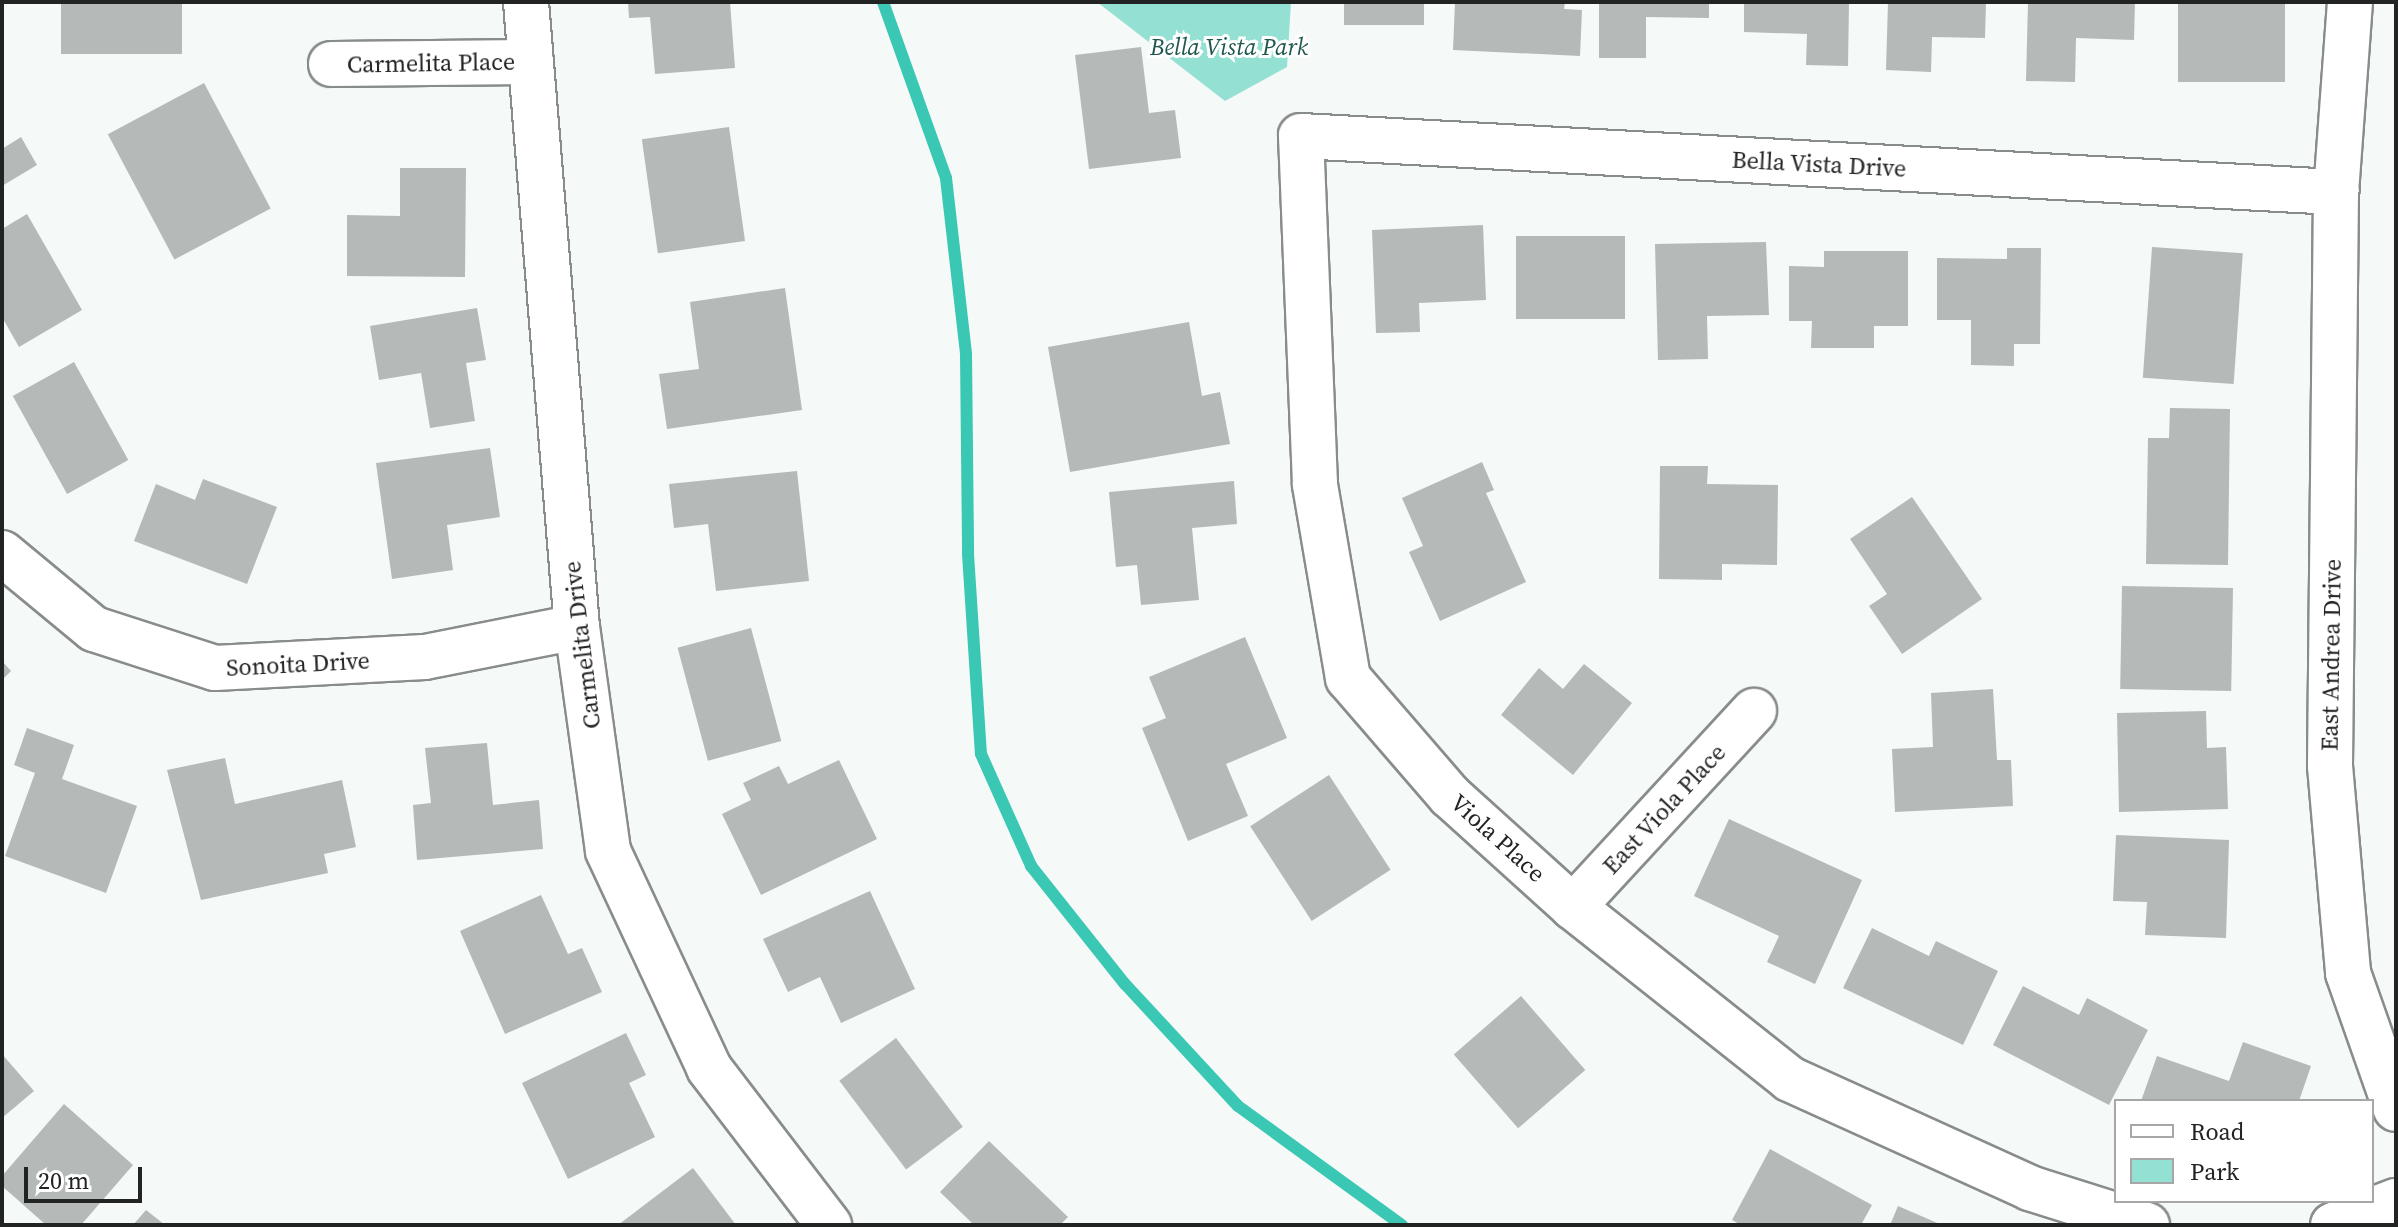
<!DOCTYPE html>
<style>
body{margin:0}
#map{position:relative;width:2398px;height:1227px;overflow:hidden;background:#f5f9f8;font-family:"Source Serif 4",serif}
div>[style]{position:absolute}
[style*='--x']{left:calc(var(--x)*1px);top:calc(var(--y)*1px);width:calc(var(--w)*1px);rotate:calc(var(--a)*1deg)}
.green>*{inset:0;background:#94e1d3}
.stream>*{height:12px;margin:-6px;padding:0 6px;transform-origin:6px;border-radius:6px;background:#3ac8b5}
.building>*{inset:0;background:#b5b9b8;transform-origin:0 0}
.roads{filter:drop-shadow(2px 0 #898c8c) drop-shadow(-2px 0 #898c8c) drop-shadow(0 2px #898c8c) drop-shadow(0 -2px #898c8c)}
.minor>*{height:44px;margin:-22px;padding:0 22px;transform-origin:22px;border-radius:22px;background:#fff}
span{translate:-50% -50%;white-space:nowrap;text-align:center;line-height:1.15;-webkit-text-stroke:6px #fff;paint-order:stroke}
.park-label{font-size:24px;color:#1f574f;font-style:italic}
.street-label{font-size:24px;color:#222423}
.frame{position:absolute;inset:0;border:4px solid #222423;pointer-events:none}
.legend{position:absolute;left:2114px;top:1099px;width:260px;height:104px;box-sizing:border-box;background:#fff;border:2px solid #a7a7a7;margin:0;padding:10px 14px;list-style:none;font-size:24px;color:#222423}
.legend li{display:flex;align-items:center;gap:16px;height:40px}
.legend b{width:40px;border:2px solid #a7a7a7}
.scale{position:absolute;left:24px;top:1167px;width:118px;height:36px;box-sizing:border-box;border:4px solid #222423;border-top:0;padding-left:10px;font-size:24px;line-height:28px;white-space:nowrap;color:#222423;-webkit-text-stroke:6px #fff;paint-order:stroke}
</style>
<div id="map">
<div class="green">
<div style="clip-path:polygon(1097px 2px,1291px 2px,1287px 67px,1225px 101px)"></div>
</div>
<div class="stream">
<div style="--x:883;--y:2;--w:187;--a:70.3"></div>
<div style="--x:946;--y:178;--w:177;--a:83.5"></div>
<div style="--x:966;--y:354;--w:200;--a:89.4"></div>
<div style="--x:968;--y:554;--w:200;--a:86.3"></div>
<div style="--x:981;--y:754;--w:123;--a:65.9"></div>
<div style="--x:1031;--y:866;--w:151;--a:51.5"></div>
<div style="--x:1125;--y:984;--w:166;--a:47.2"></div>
<div style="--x:1238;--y:1106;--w:203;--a:36"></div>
</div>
<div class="building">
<div style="left:61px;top:2px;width:121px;height:52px"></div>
<div style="clip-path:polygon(628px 2px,730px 2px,735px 68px,655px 74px,650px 17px,629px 18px)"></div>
<div style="left:1344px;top:2px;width:80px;height:23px"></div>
<div style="clip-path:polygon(1455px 2px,1565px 2px,1564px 9px,1582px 10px,1580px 56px,1453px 50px)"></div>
<div style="clip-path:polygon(1599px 2px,1709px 2px,1709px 18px,1646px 17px,1646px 58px,1599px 58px)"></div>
<div style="clip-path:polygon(1744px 2px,1849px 2px,1848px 66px,1806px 65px,1807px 34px,1744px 32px)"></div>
<div style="clip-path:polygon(1888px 2px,1986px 2px,1985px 38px,1932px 37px,1931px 72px,1886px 70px)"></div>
<div style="clip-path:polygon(2028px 2px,2135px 2px,2134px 40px,2076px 38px,2075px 82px,2026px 81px)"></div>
<div style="left:2178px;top:2px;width:107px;height:80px"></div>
<div style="clip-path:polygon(1141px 47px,1149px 113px,1175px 110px,1181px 158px,1089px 169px,1075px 55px)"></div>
<div style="left:204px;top:83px;width:142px;height:109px;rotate:62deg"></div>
<div style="left:729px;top:127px;width:115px;height:88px;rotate:82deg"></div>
<div style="clip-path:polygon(21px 137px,37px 165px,2px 186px,2px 149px)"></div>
<div style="clip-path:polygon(400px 168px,466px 168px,465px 277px,347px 276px,347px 215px,400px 216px)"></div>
<div style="clip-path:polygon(27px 214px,82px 310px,19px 347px,2px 317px,2px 229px)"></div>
<div style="clip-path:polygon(1483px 225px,1486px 300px,1419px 303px,1420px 332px,1376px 333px,1372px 230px)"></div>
<div style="left:1516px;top:236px;width:109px;height:83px"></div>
<div style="clip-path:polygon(1766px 242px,1769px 315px,1707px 316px,1708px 359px,1658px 360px,1655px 244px)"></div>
<div style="left:2152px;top:247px;width:91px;height:131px;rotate:4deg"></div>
<div style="clip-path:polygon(2007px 248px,2041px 248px,2040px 344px,2014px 344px,2014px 366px,1971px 365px,1971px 320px,1937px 320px,1937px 258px,2007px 259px)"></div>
<div style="clip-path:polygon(1824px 251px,1908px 251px,1908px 326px,1874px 326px,1874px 348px,1811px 348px,1812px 321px,1789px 321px,1789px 266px,1824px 267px)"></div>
<div style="clip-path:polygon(785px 288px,802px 410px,667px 429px,659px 374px,699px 369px,690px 302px)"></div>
<div style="clip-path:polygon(477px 308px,486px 360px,466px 363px,475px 421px,430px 428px,421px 373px,379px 380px,370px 326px)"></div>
<div style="clip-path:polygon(1189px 322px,1202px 396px,1220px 392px,1230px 444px,1070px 472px,1048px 347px)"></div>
<div style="left:74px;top:362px;width:112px;height:70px;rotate:61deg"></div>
<div style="clip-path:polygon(2170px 408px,2230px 409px,2228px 565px,2146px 564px,2148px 438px,2169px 438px)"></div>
<div style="clip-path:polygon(490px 448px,500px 517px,447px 525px,453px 570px,392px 579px,376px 463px)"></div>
<div style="clip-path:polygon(1482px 462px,1494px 490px,1486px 493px,1526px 582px,1440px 621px,1409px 552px,1423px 546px,1402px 498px)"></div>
<div style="clip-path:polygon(1660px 466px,1708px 466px,1707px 484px,1778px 485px,1777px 565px,1722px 564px,1722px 580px,1659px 579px)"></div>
<div style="clip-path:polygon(797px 471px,809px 581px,716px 591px,708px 524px,674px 528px,669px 484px)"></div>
<div style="clip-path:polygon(203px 479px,277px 507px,247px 584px,134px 541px,156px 484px,195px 500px)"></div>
<div style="clip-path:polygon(1234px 481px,1237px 524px,1192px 528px,1199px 600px,1141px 605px,1137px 565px,1116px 567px,1109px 492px)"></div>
<div style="clip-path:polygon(1912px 497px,1982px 599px,1902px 654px,1869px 606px,1887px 594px,1850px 539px)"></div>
<div style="left:2122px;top:586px;width:111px;height:103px;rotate:1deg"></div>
<div style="left:751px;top:628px;width:117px;height:76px;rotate:75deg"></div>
<div style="clip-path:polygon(1245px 637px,1287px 738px,1226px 764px,1248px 816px,1188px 841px,1142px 728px,1166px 718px,1149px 677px)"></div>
<div style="clip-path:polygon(2px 661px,11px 671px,2px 680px)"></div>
<div style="clip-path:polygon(1584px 664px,1632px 703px,1573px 775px,1501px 715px,1539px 668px,1563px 689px)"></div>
<div style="clip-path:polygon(1993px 689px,1997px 760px,2011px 760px,2013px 806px,1895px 812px,1892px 749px,1933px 747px,1931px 693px)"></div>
<div style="clip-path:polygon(2206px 711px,2207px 748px,2226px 747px,2228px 809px,2119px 812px,2117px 713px)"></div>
<div style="clip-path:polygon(27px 728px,74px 745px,62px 779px,137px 806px,106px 893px,5px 856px,35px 773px,14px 765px)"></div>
<div style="clip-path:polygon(487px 743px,493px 805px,539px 800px,543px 849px,417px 860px,413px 805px,431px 803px,425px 748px)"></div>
<div style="clip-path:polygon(225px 758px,235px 804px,342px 780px,356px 847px,324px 854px,328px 873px,201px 900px,167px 770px)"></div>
<div style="clip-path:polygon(839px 760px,877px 839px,761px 895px,722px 814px,751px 800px,743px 783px,779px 766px,788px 784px)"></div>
<div style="left:1329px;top:775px;width:113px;height:94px;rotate:57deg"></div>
<div style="clip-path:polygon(1729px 819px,1862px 880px,1815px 984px,1767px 962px,1779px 936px,1694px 896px)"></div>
<div style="clip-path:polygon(2116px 835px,2229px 840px,2226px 938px,2145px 935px,2147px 902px,2113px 901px)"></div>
<div style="clip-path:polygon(870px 891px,915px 989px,841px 1023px,820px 977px,788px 992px,763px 939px)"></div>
<div style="clip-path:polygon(541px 895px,568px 954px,582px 948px,602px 992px,505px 1034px,460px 931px)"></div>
<div style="clip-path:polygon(1872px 928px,1929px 956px,1936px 941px,1998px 971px,1963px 1045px,1843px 988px)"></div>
<div style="clip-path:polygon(2023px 986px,2079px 1015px,2087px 998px,2148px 1030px,2109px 1105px,1993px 1045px)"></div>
<div style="left:1521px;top:996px;width:98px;height:89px;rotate:49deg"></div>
<div style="clip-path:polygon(626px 1033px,646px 1075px,629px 1083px,655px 1137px,568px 1179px,522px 1083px)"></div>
<div style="left:896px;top:1038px;width:111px;height:71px;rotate:53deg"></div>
<div style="clip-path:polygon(2243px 1042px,2311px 1066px,2299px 1101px,2141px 1101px,2157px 1056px,2229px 1081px)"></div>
<div style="clip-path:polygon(2px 1054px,34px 1091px,2px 1118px)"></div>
<div style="clip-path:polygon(64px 1104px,133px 1165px,81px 1225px,46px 1225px,2px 1186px,2px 1176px)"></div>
<div style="clip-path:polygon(989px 1141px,1068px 1217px,1060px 1225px,974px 1225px,940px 1192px)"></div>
<div style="clip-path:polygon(1770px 1149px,1872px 1205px,1861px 1225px,1741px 1225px,1732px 1220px)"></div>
<div style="clip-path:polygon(693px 1168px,736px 1225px,618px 1225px)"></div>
<div style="clip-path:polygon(1898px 1206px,1942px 1225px,1890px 1225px)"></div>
<div style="clip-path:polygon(146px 1210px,165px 1225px,133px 1225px)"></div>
</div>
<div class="roads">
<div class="minor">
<div style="--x:526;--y:2;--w:627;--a:85.34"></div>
<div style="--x:577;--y:627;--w:226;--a:82.1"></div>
<div style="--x:608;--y:851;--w:239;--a:65"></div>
<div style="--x:709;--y:1068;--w:198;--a:52.6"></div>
<div style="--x:2350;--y:2;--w:191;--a:94.2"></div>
<div style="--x:2336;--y:192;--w:574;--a:90.6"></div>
<div style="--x:2330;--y:766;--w:208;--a:85"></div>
<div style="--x:2348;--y:973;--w:144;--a:70.6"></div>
<div style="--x:331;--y:64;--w:200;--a:-0.6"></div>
<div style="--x:2;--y:553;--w:119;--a:39.6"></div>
<div style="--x:94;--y:629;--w:127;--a:17.9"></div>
<div style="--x:215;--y:668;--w:210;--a:-3"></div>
<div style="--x:425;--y:657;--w:155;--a:-11.2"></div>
<div style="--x:1573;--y:907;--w:267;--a:-47.3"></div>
<div style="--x:2147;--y:1225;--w:123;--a:-162.5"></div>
<div style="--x:2030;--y:1188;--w:264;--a:-155.6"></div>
<div style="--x:1790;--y:1079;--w:277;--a:-141.6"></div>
<div style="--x:1573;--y:907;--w:166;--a:-137.9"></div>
<div style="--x:1450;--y:796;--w:156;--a:-130.8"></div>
<div style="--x:1348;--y:678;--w:197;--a:-99.7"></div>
<div style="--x:1315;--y:484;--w:348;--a:-92.3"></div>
<div style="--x:1301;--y:136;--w:1037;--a:3.1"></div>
<div style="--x:2333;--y:1225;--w:67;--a:-20.9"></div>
</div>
</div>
<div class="park-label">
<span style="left:1229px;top:47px">Bella Vista Park</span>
</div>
<div class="street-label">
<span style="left:431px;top:63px;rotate:-1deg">Carmelita Place</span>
<span style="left:1819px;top:164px;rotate:3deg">Bella Vista Drive</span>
<span style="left:582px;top:645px;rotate:-97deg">Carmelita Drive</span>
<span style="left:2331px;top:655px;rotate:-89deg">East Andrea Drive</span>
<span style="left:298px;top:664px;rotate:-3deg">Sonoita Drive</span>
<span style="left:1664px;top:809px;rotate:-47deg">East Viola Place</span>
<span style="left:1498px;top:838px;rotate:42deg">Viola Place</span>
</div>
<div class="frame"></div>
<ul class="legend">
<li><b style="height:10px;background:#fff"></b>Road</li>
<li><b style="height:22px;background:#94e1d3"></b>Park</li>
</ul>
<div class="scale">20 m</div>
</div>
